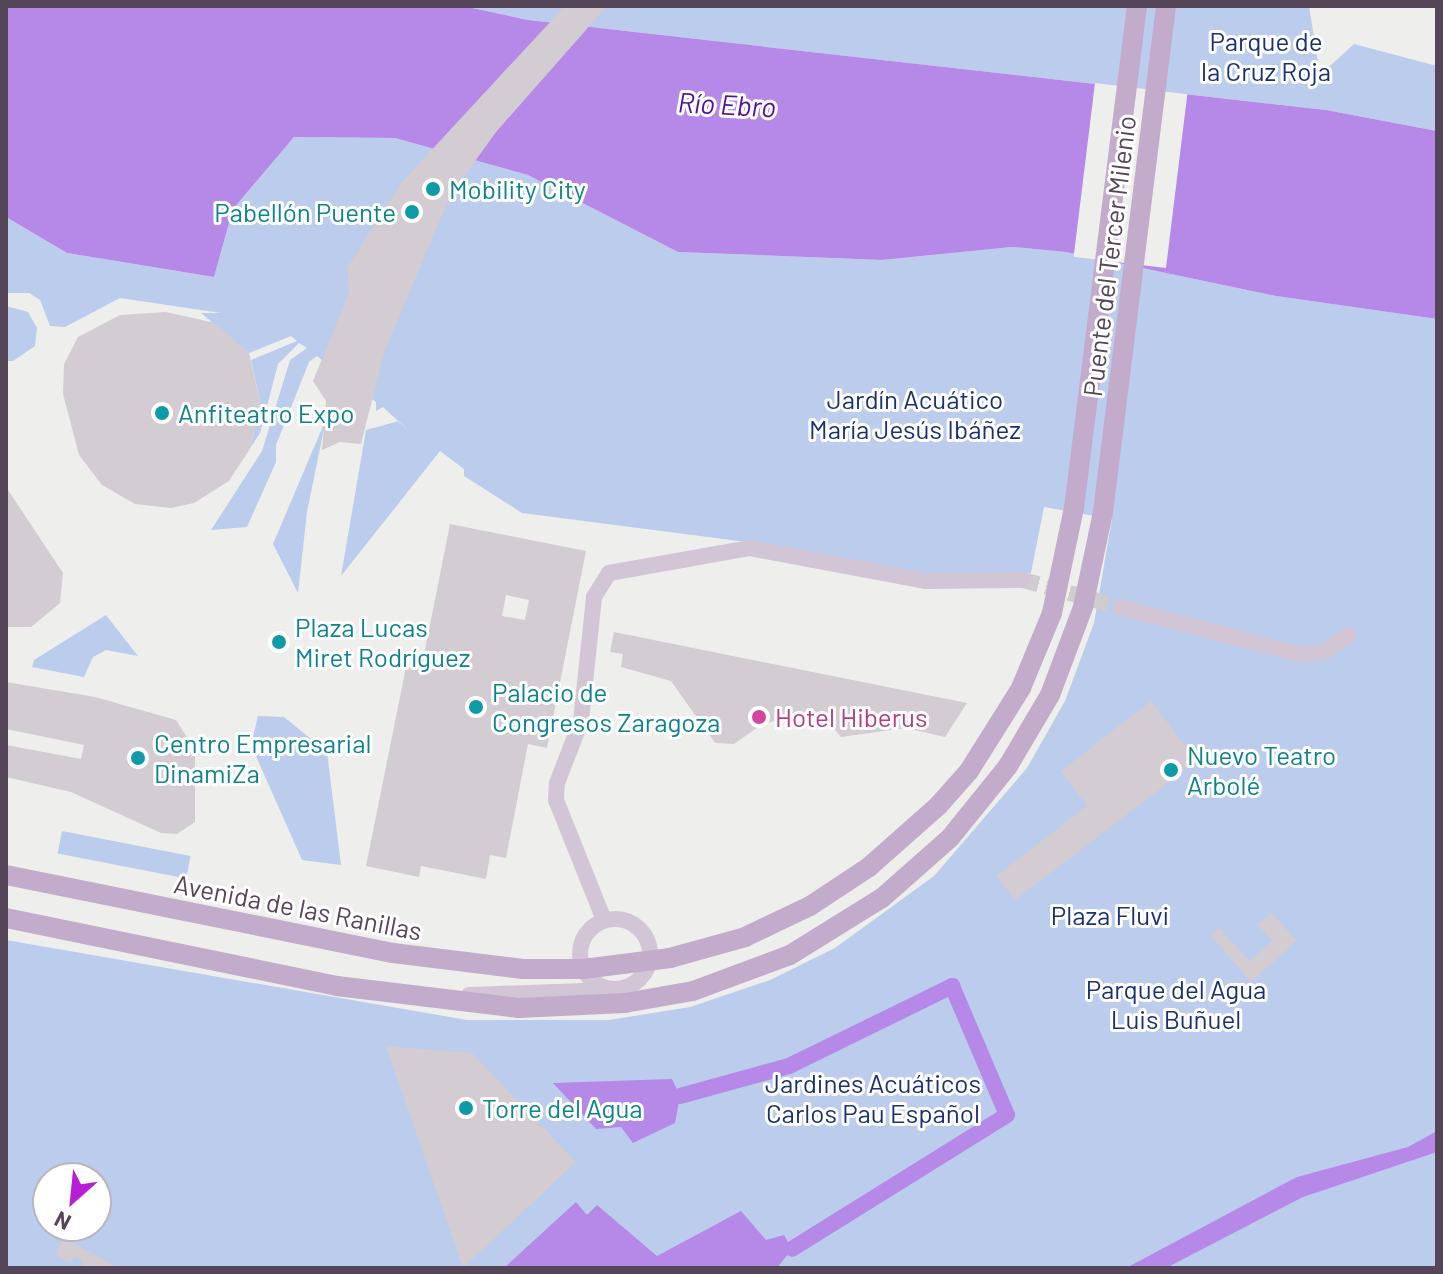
<!DOCTYPE html>
<meta charset="utf-8">
<style>
body{margin:0}
#map{position:relative;width:1443px;height:1274px;overflow:hidden;background:#eeefec;font-family:Barlow,sans-serif}
div>[style]{position:absolute}
[style*='--x']{left:calc(var(--x)*1px);top:calc(var(--y)*1px);width:calc(var(--w)*1px);rotate:calc(var(--a)*1deg)}
.green>*{inset:0;background:#bbccec;transform-origin:0 0}
.water>*{inset:0;background:#b689e8}
.pier>*{inset:0;background:#eeefec;transform-origin:0 0}
.canal>*{height:16px;margin:-8px;padding:0 8px;transform-origin:8px;border-radius:8px;background:#b689e8}
.building>*{inset:0;background:#d3ccd3}
.minor-tunnel>*{height:16px;margin-top:-8px;transform-origin:0;background:repeating-linear-gradient(90deg,#cfcdcf 0 16px,transparent 0 24px)}
.minor>*{height:16px;margin:-8px;padding:0 8px;transform-origin:8px;border-radius:8px;background:#d2c6d6}
.minor>.ring{margin:-8px;padding:0;box-sizing:content-box;background:none;border:16px solid #d2c6d6;border-radius:50%}
.major>*{height:20px;margin:-10px;padding:0 10px;transform-origin:10px;border-radius:10px;background:#c3accb}
.dots>*{width:22px;height:22px;translate:-50% -50%;box-sizing:border-box;border:4px solid #fff;border-radius:50%}
span{translate:-50% -50%;white-space:nowrap;text-align:center;line-height:1.15;-webkit-text-stroke:6px #fff;paint-order:stroke}
.park-label{font-size:26px;color:#1a3076}
.culture-label{font-size:26px;color:#0d838f}
.left{translate:0 -50%;text-align:left}
.right{translate:-100% -50%;text-align:right}
.street-label{font-size:26px;color:#544559}
.hotel-label{font-size:26px;color:#b23c85}
.water-label{font-size:28px;color:#5411a0;font-style:italic}
.frame{position:absolute;inset:0;border:8px solid #544559;pointer-events:none}
.north{position:absolute;left:32px;top:1162px;width:80px;height:80px;box-sizing:border-box;background:#fff;border:2px solid #bbb5bd;border-radius:50%;rotate:207deg;font-size:22px;font-weight:700;line-height:32px;text-align:center;color:#544559}
.north::after{content:'';display:block;margin:auto;width:28px;height:36px;background:#b61fd5;clip-path:polygon(50% 0,100% 100%,50% 72%,0 100%)}
</style>
<div id="map">
<div class="green">
<div style="clip-path:polygon(463px 6px,1309px 6px,1320px 75px,1354px 44px,1437px 66px,1437px 131px,1326px 110px,528px 20px)"></div>
<div style="clip-path:polygon(evenodd,294px 137px,395px 138px,528px 175px,678px 252px,882px 260px,1012px 247px,1066px 252px,1276px 296px,1437px 319px,1437px 1268px,6px 1268px,6px 940px,467px 1020px,609px 1020px,690px 1007px,770px 980px,835px 948px,934px 876px,1027px 768px,1065px 701px,1094px 623px,1112px 519px,1044px 507px,1031px 573px,930px 574px,785px 547px,522px 513px,464px 476px,464px 469px,440px 451px,341px 576px,366px 430px,399px 421px,409px 431px,383px 407px,376px 411px,376px 402px,317px 356px,309px 362px,276px 445px,276px 462px,247px 527px,211px 530px,262px 451px,290px 360px,307px 348px,299px 343px,278px 364px,260px 433px,251px 447px,260px 401px,251px 360px,297px 341px,291px 336px,249px 353px,201px 313px,221px 313px,120px 298px,65px 327px,50px 326px,40px 300px,29px 293px,6px 293px,6px 217px,67px 253px,214px 277px,233px 209px,294px 137px,48px 1178px,96px 1178px,96px 1226px,48px 1226px,48px 1178px)"></div>
<div style="clip-path:polygon(6px 306px,28px 312px,37px 328px,35px 346px,13px 361px,6px 361px)"></div>
<div style="clip-path:polygon(326px 419px,307px 512px,298px 593px,273px 544px)"></div>
<div style="clip-path:polygon(106px 615px,138px 656px,106px 650px,93px 657px,84px 677px,32px 667px,34px 660px)"></div>
<div style="clip-path:polygon(258px 716px,284px 717px,327px 752px,341px 865px,302px 860px,251px 745px)"></div>
<div style="left:62px;top:831px;width:131px;height:23px;rotate:11deg"></div>
</div>
<div class="water">
<div style="clip-path:polygon(6px 6px,463px 6px,528px 20px,1326px 110px,1437px 131px,1437px 319px,1276px 296px,1066px 252px,1012px 247px,882px 260px,678px 252px,528px 175px,395px 138px,294px 137px,233px 209px,214px 277px,67px 253px,6px 217px)"></div>
<div style="clip-path:polygon(672px 1079px,680px 1096px,675px 1123px,633px 1143px,621px 1127px,596px 1129px,553px 1083px)"></div>
<div style="clip-path:polygon(1437px 1131px,1437px 1152px,1303px 1197px,1166px 1268px,1126px 1268px,1297px 1177px,1408px 1147px)"></div>
<div style="clip-path:polygon(576px 1202px,587px 1215px,597px 1205px,657px 1256px,741px 1211px,766px 1240px,784px 1235px,792px 1249px,777px 1268px,504px 1268px)"></div>
</div>
<div class="pier">
<div style="left:1095px;top:83px;width:93px;height:175px;rotate:7deg"></div>
</div>
<div class="canal">
<div style="--x:680;--y:1096;--w:113;--a:-15.4"></div>
<div style="--x:789;--y:1066;--w:182;--a:-26.1"></div>
<div style="--x:952;--y:986;--w:140;--a:66.9"></div>
<div style="--x:1007;--y:1115;--w:253;--a:148.1"></div>
</div>
<div class="building">
<div style="clip-path:polygon(565px 6px,607px 6px,496px 132px,450px 196px,384px 353px,361px 444px,340px 442px,322px 450px,326px 401px,313px 381px,349px 293px,347px 268px,401px 183px)"></div>
<div style="clip-path:polygon(166px 312px,215px 323px,249px 353px,260px 401px,251px 447px,229px 481px,194px 503px,171px 508px,135px 504px,102px 485px,79px 455px,63px 394px,64px 364px,78px 337px,120px 315px)"></div>
<div style="clip-path:polygon(6px 487px,63px 573px,60px 603px,31px 627px,6px 627px)"></div>
<div style="clip-path:polygon(evenodd,450px 524px,586px 551px,547px 748px,528px 744px,506px 858px,490px 855px,486px 879px,421px 866px,419px 877px,366px 866px,406px 667px,421px 670px,450px 524px,506px 595px,529px 600px,525px 620px,502px 616px,506px 595px)"></div>
<div style="clip-path:polygon(614px 632px,967px 703px,945px 737px,906px 728px,841px 737px,827px 721px,796px 714px,761px 725px,734px 744px,715px 743px,671px 681px,621px 667px,623px 654px,610px 652px)"></div>
<div style="clip-path:polygon(6px 682px,95px 697px,176px 720px,195px 750px,195px 822px,177px 834px,161px 833px,71px 792px,6px 777px,6px 745px,81px 759px,84px 745px,6px 729px)"></div>
<div style="clip-path:polygon(1151px 701px,1197px 761px,1015px 900px,996px 876px,1087px 806px,1061px 771px)"></div>
<div style="clip-path:polygon(1272px 913px,1297px 941px,1251px 982px,1210px 935px,1219px 928px,1250px 961px,1272px 941px,1258px 925px)"></div>
<div style="clip-path:polygon(386px 1046px,472px 1053px,576px 1162px,463px 1268px)"></div>
<div style="clip-path:polygon(64px 1238px,120px 1268px,81px 1268px,83px 1262px,74px 1257px,70px 1263px,55px 1254px)"></div>
</div>
<div class="minor-tunnel">
<div style="--x:1023;--y:580;--w:101;--a:15.6"></div>
</div>
<div class="minor">
<div style="--x:1120;--y:607;--w:188;--a:14.8"></div>
<div style="--x:1302;--y:655;--w:22;--a:-8"></div>
<div style="--x:1324;--y:652;--w:30;--a:-34"></div>
<div class="ring" style="left:580px;top:919px;width:54px;height:54px"></div>
<div style="--x:604;--y:920;--w:129;--a:-111.8"></div>
<div style="--x:556;--y:800;--w:17;--a:-87"></div>
<div style="--x:557;--y:783;--w:66;--a:-68.8"></div>
<div style="--x:581;--y:721;--w:125;--a:-84"></div>
<div style="--x:594;--y:597;--w:28;--a:-58"></div>
<div style="--x:609;--y:573;--w:142;--a:-10.1"></div>
<div style="--x:749;--y:548;--w:179;--a:10.6"></div>
<div style="--x:925;--y:581;--w:98;--a:-0.6"></div>
<div style="--x:469;--y:995;--w:141;--a:-2"></div>
</div>
<div class="major">
<div style="--x:6;--y:875;--w:395;--a:11.4"></div>
<div style="--x:393;--y:953;--w:131;--a:7"></div>
<div style="--x:523;--y:969;--w:60;--a:0"></div>
<div style="--x:583;--y:969;--w:88;--a:-7.2"></div>
<div style="--x:670;--y:958;--w:78;--a:-15.6"></div>
<div style="--x:745;--y:937;--w:72;--a:-25.5"></div>
<div style="--x:810;--y:906;--w:71;--a:-33.5"></div>
<div style="--x:869;--y:867;--w:92;--a:-41.5"></div>
<div style="--x:938;--y:806;--w:47;--a:-48.5"></div>
<div style="--x:969;--y:771;--w:98;--a:-57.9"></div>
<div style="--x:1021;--y:688;--w:81;--a:-67.5"></div>
<div style="--x:1052;--y:613;--w:107;--a:-78.2"></div>
<div style="--x:1074;--y:508;--w:506;--a:-82.85"></div>
<div style="--x:6;--y:918;--w:338;--a:11.6"></div>
<div style="--x:337;--y:986;--w:183;--a:6.9"></div>
<div style="--x:519;--y:1008;--w:106;--a:-2.7"></div>
<div style="--x:625;--y:1003;--w:69;--a:-10"></div>
<div style="--x:693;--y:991;--w:103;--a:-20.4"></div>
<div style="--x:790;--y:955;--w:108;--a:-31.8"></div>
<div style="--x:882;--y:898;--w:91;--a:-41.4"></div>
<div style="--x:950;--y:838;--w:92;--a:-51.1"></div>
<div style="--x:1008;--y:766;--w:82;--a:-59.4"></div>
<div style="--x:1050;--y:695;--w:94;--a:-69.4"></div>
<div style="--x:1083;--y:607;--w:97;--a:-78.1"></div>
<div style="--x:1103;--y:512;--w:510;--a:-82.9"></div>
</div>
<div class="dots">
<div style="left:433px;top:189px;background:#0f9aa8"></div>
<div style="left:412px;top:212px;background:#0f9aa8"></div>
<div style="left:162px;top:413px;background:#0f9aa8"></div>
<div style="left:279px;top:642px;background:#0f9aa8"></div>
<div style="left:476px;top:707px;background:#0f9aa8"></div>
<div style="left:759px;top:717px;background:#d1479c"></div>
<div style="left:138px;top:758px;background:#0f9aa8"></div>
<div style="left:1171px;top:770px;background:#0f9aa8"></div>
<div style="left:466px;top:1108px;background:#0f9aa8"></div>
</div>
<div class="park-label">
<span style="left:1266px;top:56px">Parque de<br>la Cruz Roja</span>
<span style="left:915px;top:414px">Jardín Acuático<br>María Jesús Ibáñez</span>
<span style="left:1110px;top:915px">Plaza Fluvi</span>
<span style="left:1176px;top:1004px">Parque del Agua<br>Luis Buñuel</span>
<span style="left:873px;top:1098px">Jardines Acuáticos<br>Carlos Pau Español</span>
</div>
<div class="culture-label">
<span class="left" style="left:449px;top:189px">Mobility City</span>
<span class="right" style="left:396px;top:212px">Pabellón Puente</span>
<span class="left" style="left:178px;top:413px">Anfiteatro Expo</span>
<span class="left" style="left:295px;top:642px">Plaza Lucas<br>Miret Rodríguez</span>
<span class="left" style="left:492px;top:707px">Palacio de<br>Congresos Zaragoza</span>
<span class="left" style="left:154px;top:758px">Centro Empresarial<br>DinamiZa</span>
<span class="left" style="left:1187px;top:770px">Nuevo Teatro<br>Arbolé</span>
<span class="left" style="left:482px;top:1108px">Torre del Agua</span>
</div>
<div class="street-label">
<span style="left:1109px;top:256px;rotate:-83deg">Puente del Tercer Milenio</span>
<span style="left:298px;top:907px;rotate:11deg">Avenida de las Ranillas</span>
</div>
<div class="hotel-label">
<span class="left" style="left:775px;top:717px">Hotel Hiberus</span>
</div>
<div class="water-label">
<span style="left:727px;top:104px;rotate:3deg">Río Ebro</span>
</div>
<div class="frame"></div>
<div class="north">N</div>
</div>
